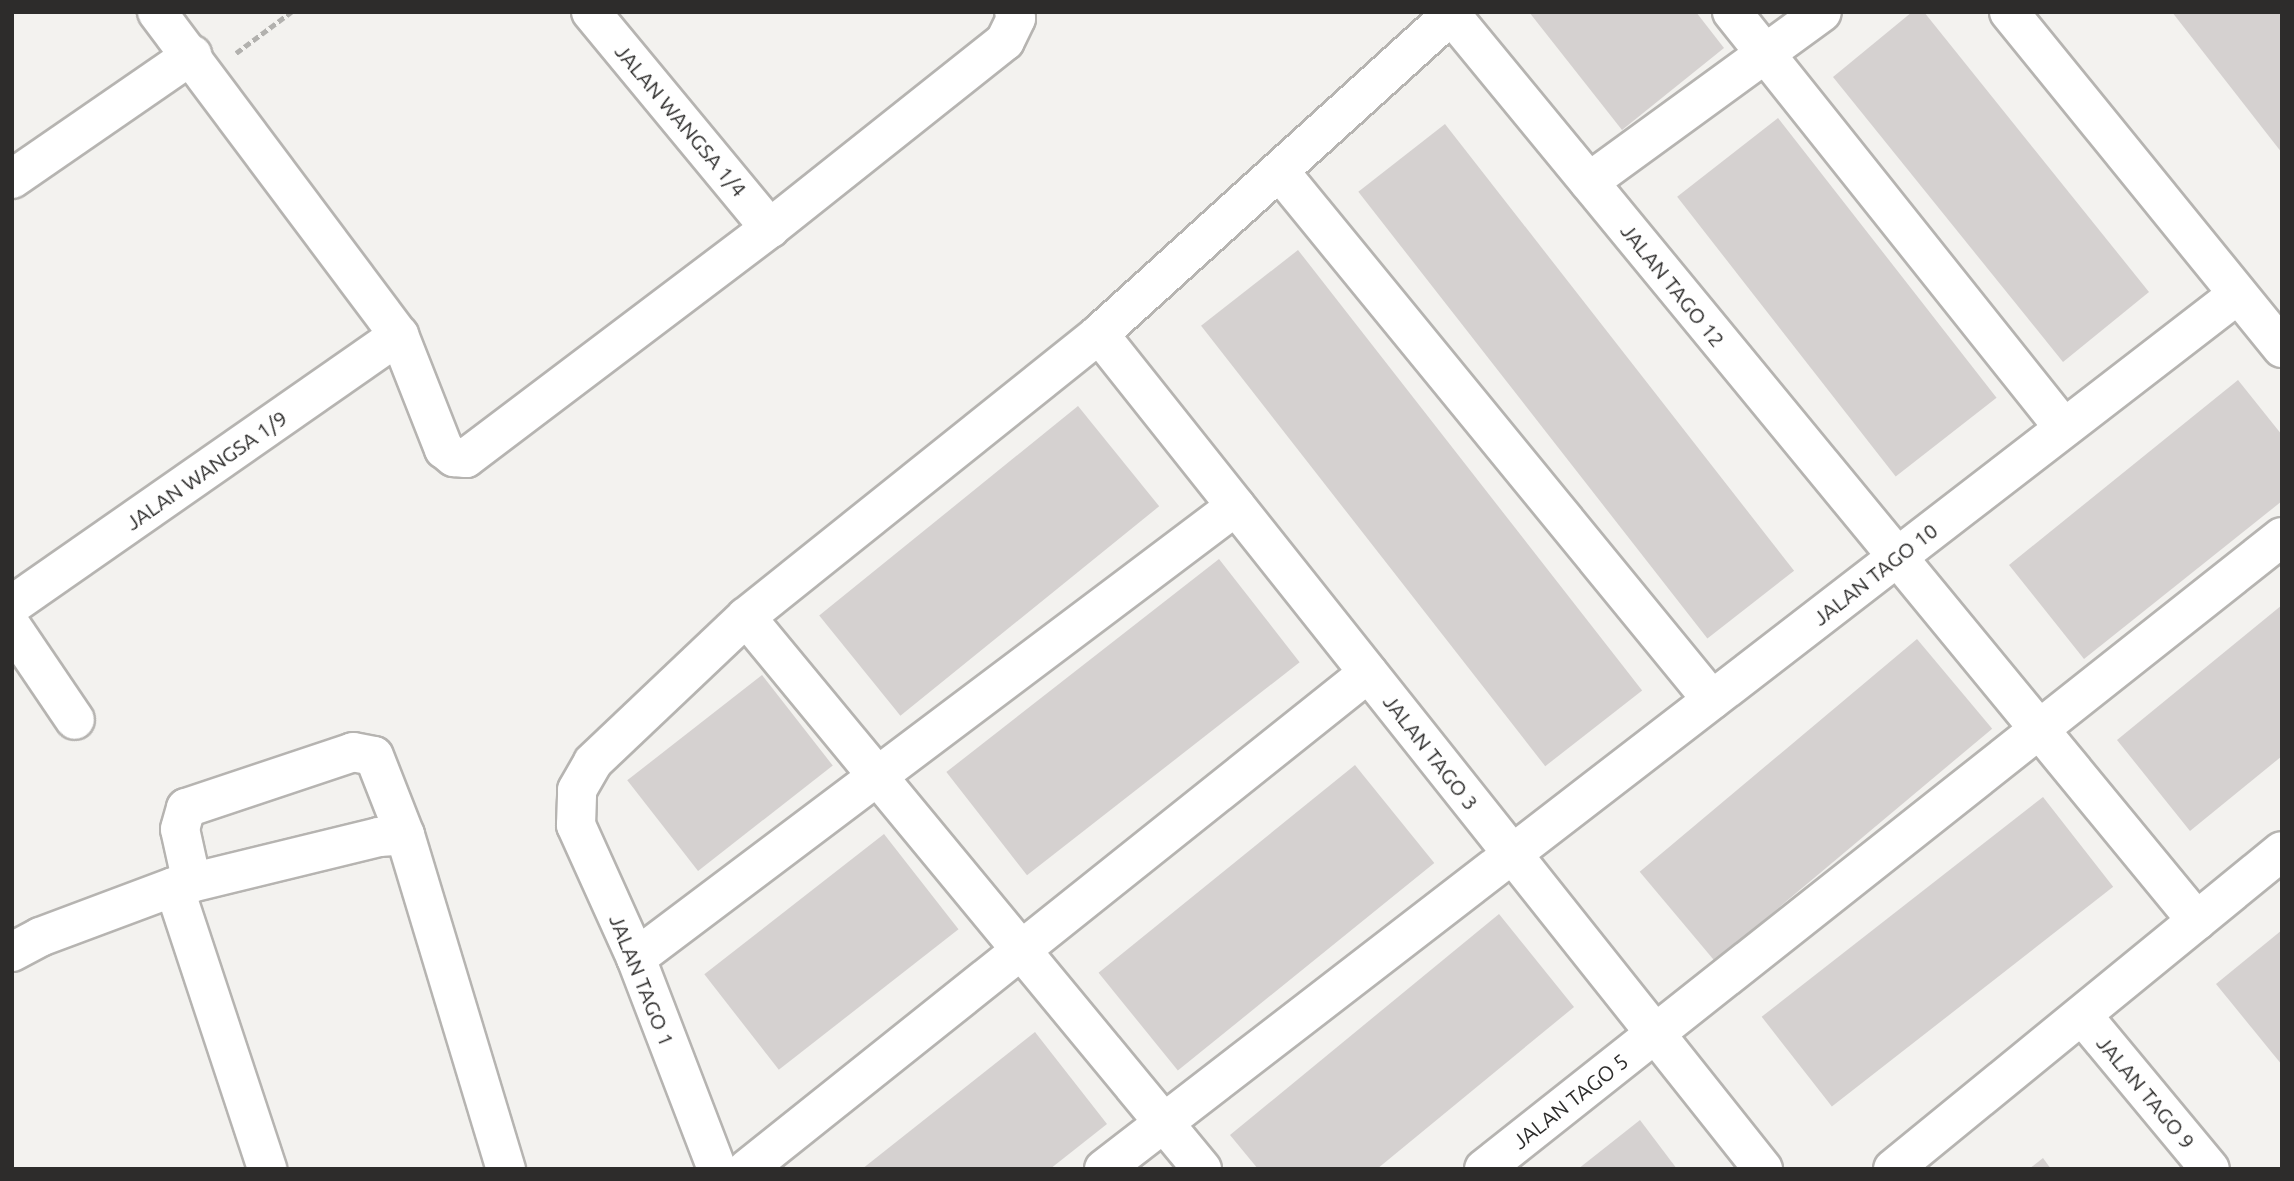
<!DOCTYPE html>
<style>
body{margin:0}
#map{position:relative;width:2294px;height:1181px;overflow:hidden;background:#f3f2ef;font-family:Ubuntu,sans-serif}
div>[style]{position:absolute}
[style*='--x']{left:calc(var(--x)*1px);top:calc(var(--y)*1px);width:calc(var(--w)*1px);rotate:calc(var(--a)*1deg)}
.building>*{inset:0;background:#d5d1d0;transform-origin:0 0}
.path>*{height:4.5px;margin-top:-2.25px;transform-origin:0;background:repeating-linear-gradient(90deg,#b2b1ae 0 7px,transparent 0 10.5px)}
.roads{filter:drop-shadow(2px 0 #b6b4b1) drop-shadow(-2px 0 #b6b4b1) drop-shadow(0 2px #b6b4b1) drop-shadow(0 -2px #b6b4b1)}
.minor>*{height:38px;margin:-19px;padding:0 19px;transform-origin:19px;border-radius:19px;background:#fff}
span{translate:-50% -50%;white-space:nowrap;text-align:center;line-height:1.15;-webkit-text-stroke:6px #fff;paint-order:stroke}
.street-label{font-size:21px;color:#2d2c2b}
.frame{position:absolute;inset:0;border:14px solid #2d2c2b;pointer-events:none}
</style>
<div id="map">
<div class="building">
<div style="clip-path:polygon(1529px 12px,1696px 12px,1724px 48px,1622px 130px)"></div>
<div style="clip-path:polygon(1912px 12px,1924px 12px,2149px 292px,2063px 362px,1833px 77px)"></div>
<div style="clip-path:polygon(2172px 12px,2282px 12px,2282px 153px)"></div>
<div style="left:1778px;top:118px;width:355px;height:128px;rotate:52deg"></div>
<div style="left:1445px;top:124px;width:567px;height:110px;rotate:52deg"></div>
<div style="left:1298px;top:250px;width:559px;height:123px;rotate:52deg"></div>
<div style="clip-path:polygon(2238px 380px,2282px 435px,2282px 501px,2084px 659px,2009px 565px)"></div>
<div style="left:1078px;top:406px;width:129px;height:333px;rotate:51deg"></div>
<div style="left:1219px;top:559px;width:131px;height:346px;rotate:52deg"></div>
<div style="clip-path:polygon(2282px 605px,2282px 756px,2190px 831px,2117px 740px)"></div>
<div style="left:1917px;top:639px;width:117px;height:362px;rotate:50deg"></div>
<div style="left:762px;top:675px;width:115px;height:171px;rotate:52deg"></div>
<div style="left:1355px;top:765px;width:126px;height:330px;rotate:51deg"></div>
<div style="left:2043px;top:797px;width:114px;height:357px;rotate:52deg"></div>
<div style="left:884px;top:834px;width:121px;height:228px;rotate:52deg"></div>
<div style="clip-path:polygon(1499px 914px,1574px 1007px,1377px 1169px,1258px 1169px,1230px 1135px)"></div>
<div style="clip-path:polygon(2282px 930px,2282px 1065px,2216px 984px)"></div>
<div style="clip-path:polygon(1035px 1032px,1107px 1124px,1050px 1169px,862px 1169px)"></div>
<div style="clip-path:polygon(1640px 1120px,1677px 1169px,1578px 1169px)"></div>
<div style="clip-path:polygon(2043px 1158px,2051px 1169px,2029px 1169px)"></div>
</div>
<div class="path">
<div style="--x:236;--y:53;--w:69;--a:-36.7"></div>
</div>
<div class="roads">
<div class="minor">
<div style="--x:157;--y:12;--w:404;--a:53.2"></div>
<div style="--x:399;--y:335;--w:123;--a:68.5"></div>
<div style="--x:444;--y:449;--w:13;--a:39"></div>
<div style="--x:454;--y:457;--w:12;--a:5"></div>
<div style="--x:466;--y:458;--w:381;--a:-37.1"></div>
<div style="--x:770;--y:228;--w:300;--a:-38.5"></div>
<div style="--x:1005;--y:41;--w:25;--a:-64"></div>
<div style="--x:1016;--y:18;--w:6;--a:-108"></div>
<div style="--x:591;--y:12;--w:281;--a:50.4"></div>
<div style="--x:1449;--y:12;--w:1177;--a:50.55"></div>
<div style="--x:1732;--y:12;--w:532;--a:51.41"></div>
<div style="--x:2009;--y:12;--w:433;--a:50.9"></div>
<div style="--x:1280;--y:172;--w:682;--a:50.71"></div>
<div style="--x:12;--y:179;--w:219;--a:-34.6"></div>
<div style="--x:1589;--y:182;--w:288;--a:-36.1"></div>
<div style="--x:1099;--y:334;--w:1067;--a:51.51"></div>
<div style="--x:12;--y:605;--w:472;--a:-34.9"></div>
<div style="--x:746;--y:617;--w:716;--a:50.44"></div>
<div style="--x:12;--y:627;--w:112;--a:55.9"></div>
<div style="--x:192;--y:883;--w:55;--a:-102.5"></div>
<div style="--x:180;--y:829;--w:22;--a:-74"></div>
<div style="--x:186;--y:808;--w:176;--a:-18.5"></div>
<div style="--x:353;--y:752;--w:21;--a:11"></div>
<div style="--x:374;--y:756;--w:85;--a:68.6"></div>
<div style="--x:405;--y:835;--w:349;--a:73.2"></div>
<div style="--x:174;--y:887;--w:297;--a:71.7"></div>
<div style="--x:12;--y:952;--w:32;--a:-28"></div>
<div style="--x:40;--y:937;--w:143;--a:-20.5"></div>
<div style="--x:174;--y:887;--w:211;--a:-13.7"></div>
<div style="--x:379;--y:837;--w:26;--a:-4"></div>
<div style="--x:636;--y:958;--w:751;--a:-36.99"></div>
<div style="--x:2082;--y:1015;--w:200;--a:50.3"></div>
<div style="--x:717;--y:1169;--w:226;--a:-111"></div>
<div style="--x:636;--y:958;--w:146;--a:-114.3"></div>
<div style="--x:576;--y:825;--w:35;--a:-88"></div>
<div style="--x:577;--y:790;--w:32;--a:-60"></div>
<div style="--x:593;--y:762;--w:211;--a:-43.5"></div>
<div style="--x:746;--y:617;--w:452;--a:-38.7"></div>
<div style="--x:1099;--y:334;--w:475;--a:-42.2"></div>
<div style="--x:747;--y:1169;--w:795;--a:-38.61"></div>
<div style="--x:1104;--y:1169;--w:1432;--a:-37.65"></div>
<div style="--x:1484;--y:1169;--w:1018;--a:-38.38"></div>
<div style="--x:1893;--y:1169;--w:502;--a:-39.27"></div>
</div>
</div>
<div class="street-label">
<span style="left:681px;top:120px;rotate:50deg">JALAN WANGSA 1/4</span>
<span style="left:1673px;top:285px;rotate:51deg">JALAN TAGO 12</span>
<span style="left:206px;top:470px;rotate:-35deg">JALAN WANGSA 1/9</span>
<span style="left:1875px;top:574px;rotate:-38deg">JALAN TAGO 10</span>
<span style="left:1431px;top:752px;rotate:52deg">JALAN TAGO 3</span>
<span style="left:642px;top:980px;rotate:68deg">JALAN TAGO 1</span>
<span style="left:2146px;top:1092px;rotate:50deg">JALAN TAGO 9</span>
<span style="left:1570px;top:1101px;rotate:-38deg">JALAN TAGO 5</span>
</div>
<div class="frame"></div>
</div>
